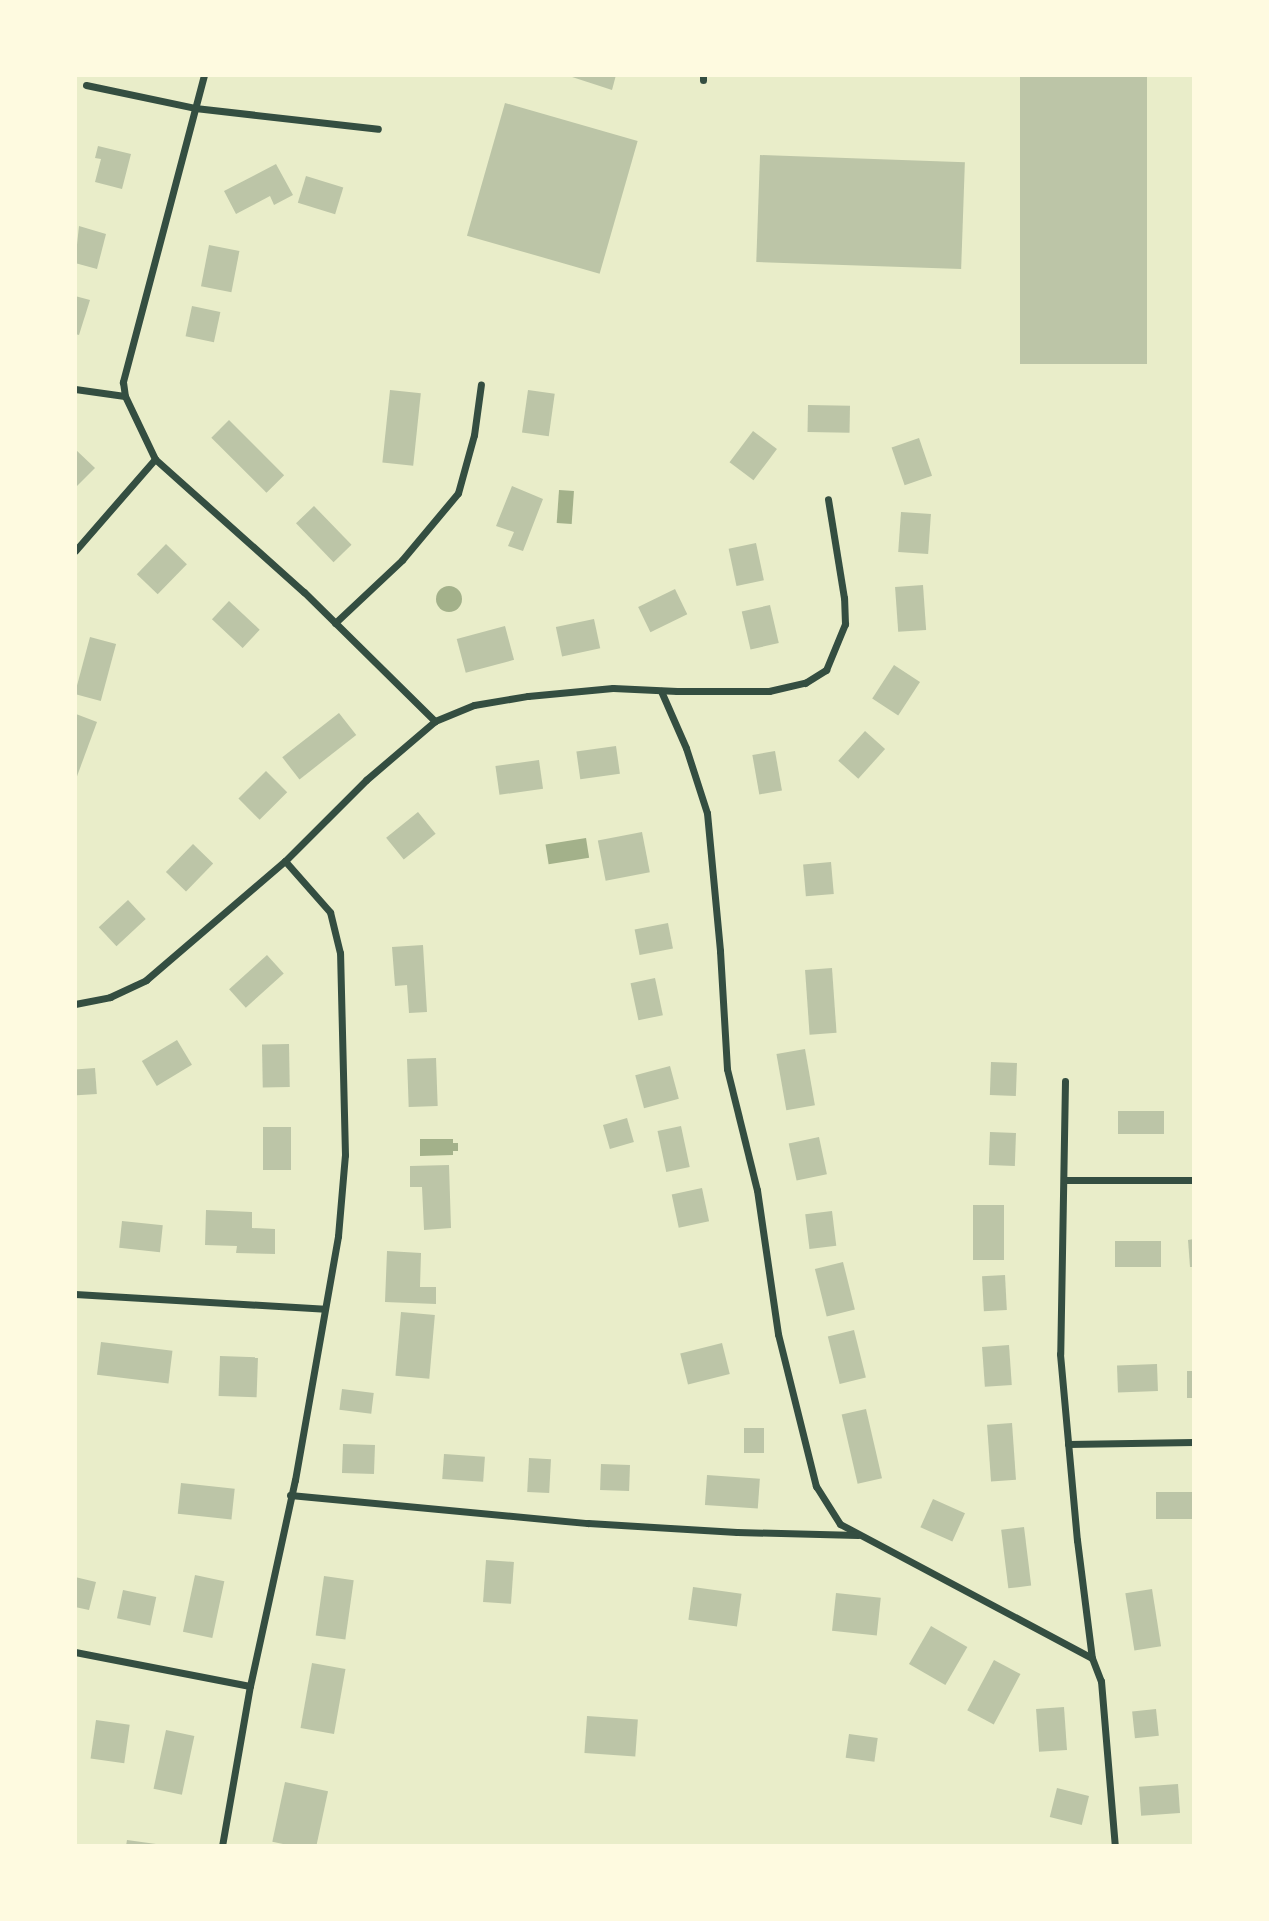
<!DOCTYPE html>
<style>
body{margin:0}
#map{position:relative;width:1269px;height:1921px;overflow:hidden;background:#e9edc9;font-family:"PT Sans",sans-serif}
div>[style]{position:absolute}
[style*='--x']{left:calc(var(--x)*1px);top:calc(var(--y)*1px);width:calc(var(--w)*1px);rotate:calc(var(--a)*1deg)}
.water>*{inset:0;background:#a3b18a;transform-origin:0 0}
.round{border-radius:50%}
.building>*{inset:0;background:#bcc5a7;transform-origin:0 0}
.minor>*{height:7px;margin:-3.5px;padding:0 3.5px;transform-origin:3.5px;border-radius:3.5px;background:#344e41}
span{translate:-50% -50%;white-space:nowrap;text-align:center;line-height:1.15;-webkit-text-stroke:7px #fefae0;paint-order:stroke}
.frame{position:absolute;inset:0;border:77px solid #fefae0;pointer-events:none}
</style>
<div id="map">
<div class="water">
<div style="left:559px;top:490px;width:15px;height:33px;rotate:4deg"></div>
<div class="round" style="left:436px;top:586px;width:26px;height:26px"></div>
<div style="left:586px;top:838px;width:20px;height:41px;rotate:81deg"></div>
<div style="clip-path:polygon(420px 1139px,453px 1139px,453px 1143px,458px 1143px,458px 1151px,453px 1151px,453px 1155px,420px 1156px)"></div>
</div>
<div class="building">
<div style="clip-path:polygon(566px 75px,616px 75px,612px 90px)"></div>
<div style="left:1020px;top:75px;width:127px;height:289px"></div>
<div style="left:505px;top:103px;width:138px;height:138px;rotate:16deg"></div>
<div style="clip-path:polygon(98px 146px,131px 154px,122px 189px,95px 182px,101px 159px,95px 158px)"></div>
<div style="left:760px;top:155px;width:205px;height:107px;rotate:2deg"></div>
<div style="clip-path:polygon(276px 164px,293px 195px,274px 205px,270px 196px,236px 214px,224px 191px)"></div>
<div style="left:306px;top:176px;width:39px;height:28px;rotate:17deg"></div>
<div style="clip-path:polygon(79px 226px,106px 234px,97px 269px,75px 263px)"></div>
<div style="left:209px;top:245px;width:31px;height:42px;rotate:11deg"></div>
<div style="clip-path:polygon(75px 296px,90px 300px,79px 335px,75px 334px)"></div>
<div style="left:192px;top:306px;width:29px;height:31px;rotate:12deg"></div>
<div style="left:390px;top:390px;width:31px;height:73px;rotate:6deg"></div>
<div style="left:528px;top:390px;width:27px;height:43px;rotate:8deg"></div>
<div style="left:808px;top:405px;width:42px;height:27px;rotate:1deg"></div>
<div style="left:229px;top:420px;width:78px;height:25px;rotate:45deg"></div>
<div style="left:753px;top:431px;width:30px;height:39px;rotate:37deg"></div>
<div style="left:919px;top:438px;width:40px;height:29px;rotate:71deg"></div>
<div style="clip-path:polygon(75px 449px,95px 468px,75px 488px)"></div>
<div style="clip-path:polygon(512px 486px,543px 499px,523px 551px,508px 546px,514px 532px,496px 526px)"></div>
<div style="left:314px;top:506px;width:54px;height:25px;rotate:46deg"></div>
<div style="left:901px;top:512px;width:30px;height:40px;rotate:4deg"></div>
<div style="left:756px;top:543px;width:38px;height:28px;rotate:78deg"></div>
<div style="left:166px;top:544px;width:29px;height:42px;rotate:44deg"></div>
<div style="left:923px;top:585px;width:45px;height:28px;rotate:86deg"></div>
<div style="left:675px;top:589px;width:28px;height:41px;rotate:64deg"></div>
<div style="left:229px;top:601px;width:42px;height:25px;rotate:43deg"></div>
<div style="left:770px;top:605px;width:39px;height:29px;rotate:77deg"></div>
<div style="left:594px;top:619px;width:30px;height:39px;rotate:78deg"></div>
<div style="left:505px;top:626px;width:35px;height:50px;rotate:75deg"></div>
<div style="left:90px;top:637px;width:27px;height:59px;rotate:15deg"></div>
<div style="left:894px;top:665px;width:31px;height:40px;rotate:33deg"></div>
<div style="left:339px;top:713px;width:28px;height:72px;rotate:52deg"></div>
<div style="clip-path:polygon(76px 714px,97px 722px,76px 779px,75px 717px)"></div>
<div style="left:865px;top:731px;width:27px;height:40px;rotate:42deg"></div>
<div style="left:616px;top:746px;width:28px;height:40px;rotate:82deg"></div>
<div style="left:775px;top:751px;width:40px;height:23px;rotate:80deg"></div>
<div style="left:539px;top:760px;width:29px;height:44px;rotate:82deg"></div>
<div style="left:266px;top:771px;width:30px;height:39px;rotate:45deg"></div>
<div style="left:418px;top:812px;width:28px;height:41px;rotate:51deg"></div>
<div style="left:642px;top:832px;width:41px;height:45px;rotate:79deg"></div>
<div style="left:193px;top:844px;width:28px;height:39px;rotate:44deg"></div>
<div style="left:831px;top:862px;width:32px;height:28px;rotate:85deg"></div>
<div style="left:128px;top:900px;width:26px;height:40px;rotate:47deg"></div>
<div style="left:668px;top:923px;width:26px;height:34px;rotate:79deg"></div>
<div style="clip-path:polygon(423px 945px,427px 1012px,409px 1013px,407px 985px,395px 986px,392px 947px)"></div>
<div style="left:267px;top:955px;width:25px;height:51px;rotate:48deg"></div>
<div style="left:832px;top:968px;width:65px;height:27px;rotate:86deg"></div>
<div style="left:655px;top:978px;width:38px;height:25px;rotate:78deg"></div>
<div style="left:177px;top:1040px;width:29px;height:41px;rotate:59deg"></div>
<div style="left:289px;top:1044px;width:43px;height:27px;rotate:89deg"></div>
<div style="left:805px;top:1049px;width:57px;height:29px;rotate:80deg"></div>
<div style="left:436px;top:1058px;width:48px;height:29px;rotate:88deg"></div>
<div style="left:991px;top:1062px;width:26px;height:33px;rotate:2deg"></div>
<div style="left:670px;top:1066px;width:34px;height:36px;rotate:75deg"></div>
<div style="left:95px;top:1068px;width:26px;height:20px;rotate:86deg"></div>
<div style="left:1118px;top:1111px;width:46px;height:23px"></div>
<div style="left:627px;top:1118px;width:25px;height:25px;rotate:74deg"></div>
<div style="left:681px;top:1126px;width:42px;height:24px;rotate:78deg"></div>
<div style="left:263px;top:1127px;width:28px;height:43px"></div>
<div style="left:990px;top:1132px;width:26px;height:33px;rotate:2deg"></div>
<div style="left:819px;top:1137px;width:38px;height:31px;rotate:78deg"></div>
<div style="clip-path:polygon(449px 1165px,451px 1228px,424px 1230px,422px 1187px,410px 1187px,410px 1166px)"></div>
<div style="left:702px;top:1188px;width:34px;height:31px;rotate:78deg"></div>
<div style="left:973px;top:1205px;width:31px;height:55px"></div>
<div style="clip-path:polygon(206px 1210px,252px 1212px,252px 1228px,275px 1229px,275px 1254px,236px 1253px,237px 1246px,205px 1245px)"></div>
<div style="left:832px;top:1211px;width:35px;height:27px;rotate:83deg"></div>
<div style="left:122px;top:1221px;width:41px;height:27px;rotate:6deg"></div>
<div style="clip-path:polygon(1194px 1239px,1194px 1267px,1190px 1267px,1188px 1240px)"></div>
<div style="left:1115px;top:1241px;width:46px;height:26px"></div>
<div style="clip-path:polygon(387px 1251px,421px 1253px,420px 1287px,436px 1287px,436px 1304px,385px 1302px)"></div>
<div style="left:843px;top:1262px;width:49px;height:29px;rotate:76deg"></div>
<div style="left:1005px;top:1275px;width:35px;height:23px;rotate:87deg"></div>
<div style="left:401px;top:1312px;width:34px;height:64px;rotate:5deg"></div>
<div style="left:854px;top:1330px;width:49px;height:27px;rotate:76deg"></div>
<div style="left:101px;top:1342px;width:72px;height:33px;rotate:7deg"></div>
<div style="left:722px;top:1343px;width:32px;height:43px;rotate:76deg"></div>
<div style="left:1009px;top:1345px;width:40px;height:27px;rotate:86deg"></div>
<div style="left:220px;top:1356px;width:38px;height:40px;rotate:2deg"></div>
<div style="left:1157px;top:1364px;width:27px;height:40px;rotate:88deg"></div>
<div style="left:1187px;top:1371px;width:7px;height:27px"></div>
<div style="left:342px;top:1389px;width:32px;height:21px;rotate:7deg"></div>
<div style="left:866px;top:1409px;width:71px;height:25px;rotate:77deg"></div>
<div style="left:1012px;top:1423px;width:57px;height:25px;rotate:86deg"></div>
<div style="left:744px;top:1428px;width:20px;height:25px"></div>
<div style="left:343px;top:1444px;width:32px;height:29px;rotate:2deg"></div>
<div style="left:444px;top:1454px;width:41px;height:25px;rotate:4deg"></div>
<div style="left:529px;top:1458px;width:22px;height:34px;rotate:3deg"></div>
<div style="left:601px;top:1464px;width:29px;height:26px;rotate:2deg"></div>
<div style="left:707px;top:1475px;width:53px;height:30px;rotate:4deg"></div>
<div style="left:181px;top:1483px;width:54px;height:31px;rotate:6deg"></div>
<div style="left:1193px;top:1492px;width:27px;height:37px;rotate:90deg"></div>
<div style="left:933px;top:1499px;width:35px;height:31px;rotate:24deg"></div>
<div style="left:1024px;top:1527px;width:59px;height:23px;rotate:83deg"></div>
<div style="left:486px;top:1560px;width:28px;height:42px;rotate:4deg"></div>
<div style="left:195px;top:1575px;width:30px;height:58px;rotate:12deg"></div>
<div style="left:324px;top:1576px;width:30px;height:60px;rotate:8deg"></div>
<div style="clip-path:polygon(75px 1577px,96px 1582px,89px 1610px,75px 1607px)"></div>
<div style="left:693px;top:1587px;width:49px;height:33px;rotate:8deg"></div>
<div style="left:1152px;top:1589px;width:58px;height:27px;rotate:81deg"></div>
<div style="left:123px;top:1590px;width:34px;height:29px;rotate:12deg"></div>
<div style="left:836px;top:1593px;width:45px;height:38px;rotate:6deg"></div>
<div style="left:931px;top:1626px;width:42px;height:44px;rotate:30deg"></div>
<div style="left:994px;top:1660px;width:30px;height:57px;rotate:28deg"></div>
<div style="left:312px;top:1663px;width:34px;height:66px;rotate:10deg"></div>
<div style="left:1064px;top:1707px;width:43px;height:28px;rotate:86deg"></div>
<div style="left:1156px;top:1709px;width:27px;height:24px;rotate:84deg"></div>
<div style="left:587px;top:1716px;width:51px;height:37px;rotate:4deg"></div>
<div style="left:96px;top:1720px;width:34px;height:39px;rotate:8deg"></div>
<div style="left:166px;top:1730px;width:29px;height:60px;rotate:12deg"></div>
<div style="left:849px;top:1734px;width:29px;height:24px;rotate:8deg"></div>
<div style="left:285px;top:1782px;width:44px;height:61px;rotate:12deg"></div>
<div style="left:1178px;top:1784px;width:29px;height:39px;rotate:86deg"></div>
<div style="left:1057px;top:1788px;width:33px;height:30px;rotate:14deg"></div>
<div style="clip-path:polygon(127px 1840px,156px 1844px,156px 1846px,126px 1846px)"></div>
</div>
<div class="minor">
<div style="--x:204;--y:75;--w:318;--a:104.8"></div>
<div style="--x:123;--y:382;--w:14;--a:82"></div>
<div style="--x:125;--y:396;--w:70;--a:64.5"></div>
<div style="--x:155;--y:459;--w:200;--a:41.8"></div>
<div style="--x:304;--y:592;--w:184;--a:44.6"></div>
<div style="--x:703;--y:80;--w:5;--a:-90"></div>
<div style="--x:86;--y:85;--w:111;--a:11.9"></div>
<div style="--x:195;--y:108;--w:184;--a:6.5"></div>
<div style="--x:75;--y:389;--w:50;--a:8"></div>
<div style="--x:75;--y:551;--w:122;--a:-49"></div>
<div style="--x:335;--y:623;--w:92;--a:-43.2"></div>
<div style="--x:402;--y:560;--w:87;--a:-50.1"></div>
<div style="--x:458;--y:493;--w:60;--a:-74.6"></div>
<div style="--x:474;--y:435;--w:51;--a:-82.2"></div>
<div style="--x:661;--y:691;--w:62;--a:66.3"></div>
<div style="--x:686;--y:748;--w:68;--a:72.1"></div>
<div style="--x:707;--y:813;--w:139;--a:84.6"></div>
<div style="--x:720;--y:951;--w:118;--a:86.6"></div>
<div style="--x:727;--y:1069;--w:125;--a:76.1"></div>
<div style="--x:757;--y:1190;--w:146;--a:81.7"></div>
<div style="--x:778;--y:1334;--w:157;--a:76"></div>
<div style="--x:816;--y:1486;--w:45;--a:57.7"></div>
<div style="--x:840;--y:1524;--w:285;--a:28"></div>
<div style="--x:1092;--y:1658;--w:25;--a:69"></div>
<div style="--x:1101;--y:1681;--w:166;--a:85.2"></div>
<div style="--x:75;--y:1004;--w:36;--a:-11"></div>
<div style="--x:110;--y:997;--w:40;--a:-25"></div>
<div style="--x:146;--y:980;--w:183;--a:-40.6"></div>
<div style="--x:285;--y:861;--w:115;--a:-45"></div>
<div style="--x:366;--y:780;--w:91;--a:-40.5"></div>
<div style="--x:435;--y:721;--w:42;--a:-22.3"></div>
<div style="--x:474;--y:705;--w:55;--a:-9.5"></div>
<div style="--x:528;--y:696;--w:85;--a:-5.4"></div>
<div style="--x:613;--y:688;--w:64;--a:2.7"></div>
<div style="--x:677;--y:691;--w:92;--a:0"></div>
<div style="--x:769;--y:691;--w:37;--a:-13"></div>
<div style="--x:805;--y:683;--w:25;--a:-32"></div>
<div style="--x:826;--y:670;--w:50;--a:-67.6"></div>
<div style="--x:845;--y:624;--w:26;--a:-92"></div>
<div style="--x:844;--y:598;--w:100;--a:-99.2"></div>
<div style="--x:1065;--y:1081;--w:273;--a:91"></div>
<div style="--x:1060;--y:1354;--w:187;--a:84.8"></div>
<div style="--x:1077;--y:1540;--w:119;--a:82.8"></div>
<div style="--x:1064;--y:1180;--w:130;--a:0"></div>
<div style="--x:75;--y:1294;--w:250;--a:3.4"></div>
<div style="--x:1068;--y:1444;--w:126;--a:-0.9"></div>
<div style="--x:290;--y:1495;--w:299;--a:5.4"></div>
<div style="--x:588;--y:1523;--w:149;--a:3.5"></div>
<div style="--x:737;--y:1532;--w:121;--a:1.4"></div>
<div style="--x:75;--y:1652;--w:178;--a:11"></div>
<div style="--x:222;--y:1846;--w:162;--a:-80.1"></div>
<div style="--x:250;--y:1686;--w:211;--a:-77.7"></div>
<div style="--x:295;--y:1480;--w:248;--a:-80"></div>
<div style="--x:338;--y:1236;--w:81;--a:-85.1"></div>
<div style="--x:345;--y:1155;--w:202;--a:-91.4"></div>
<div style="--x:340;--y:953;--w:42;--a:-103.7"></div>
<div style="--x:330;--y:912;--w:68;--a:-131.4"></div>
</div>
<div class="frame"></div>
</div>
